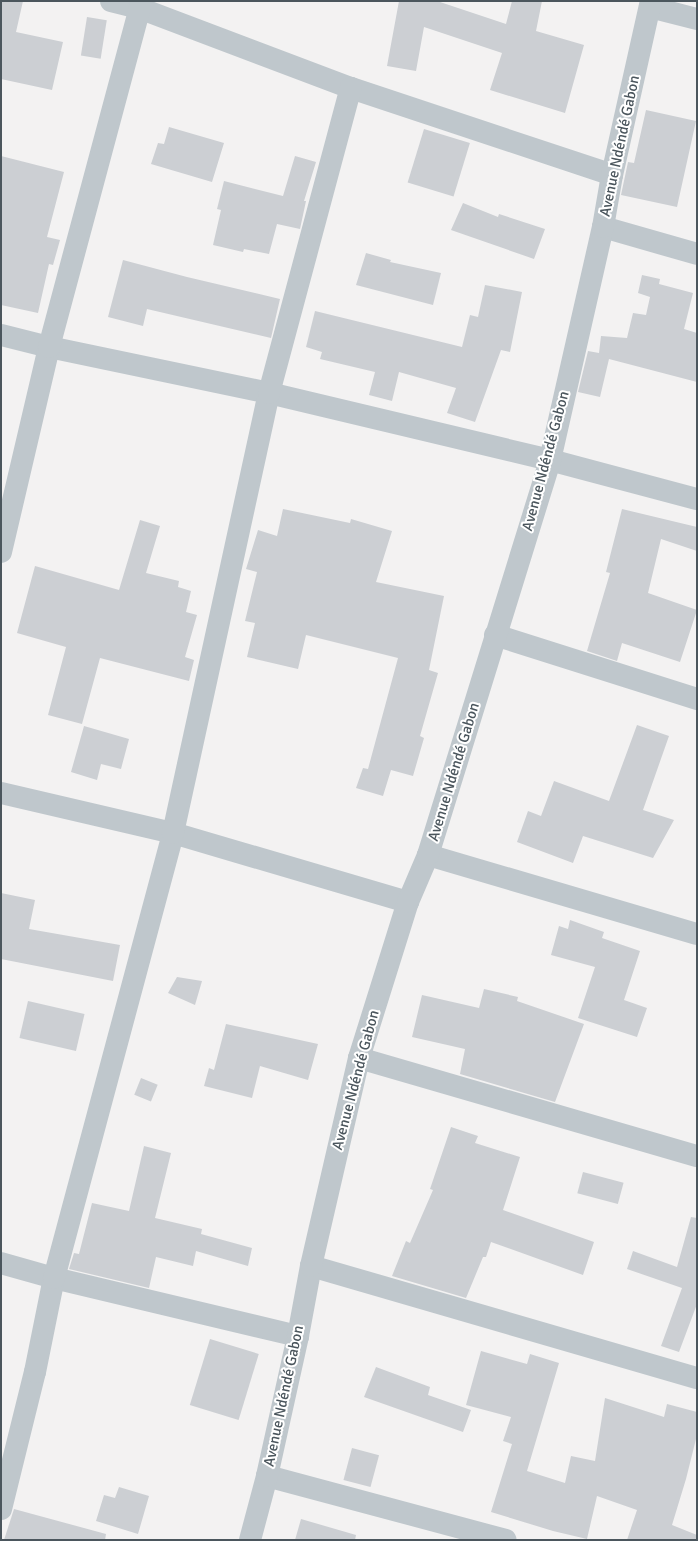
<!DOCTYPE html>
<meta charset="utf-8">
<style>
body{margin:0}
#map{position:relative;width:698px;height:1541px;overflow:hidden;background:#f3f2f2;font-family:Signika,sans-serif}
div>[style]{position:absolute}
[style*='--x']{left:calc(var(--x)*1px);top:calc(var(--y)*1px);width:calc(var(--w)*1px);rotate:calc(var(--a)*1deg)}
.building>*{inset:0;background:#cccfd3;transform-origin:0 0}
.minor>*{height:22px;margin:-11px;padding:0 11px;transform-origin:11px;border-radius:11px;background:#bfc7cc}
span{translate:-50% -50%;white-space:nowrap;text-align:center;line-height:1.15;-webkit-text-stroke:4px #fff;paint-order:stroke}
.street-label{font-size:15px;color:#4b565d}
.frame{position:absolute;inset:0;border:2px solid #4b565d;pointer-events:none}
</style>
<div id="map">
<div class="building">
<div style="clip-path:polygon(1px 1px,23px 1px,16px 32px,63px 42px,52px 90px,1px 79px)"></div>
<div style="clip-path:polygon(399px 1px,437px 1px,506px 24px,512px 1px,542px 1px,536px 31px,584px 45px,565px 113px,490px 90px,502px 53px,424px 27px,416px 71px,387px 66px)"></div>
<div style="left:87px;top:17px;width:20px;height:39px;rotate:9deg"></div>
<div style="clip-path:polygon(646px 110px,696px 121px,677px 207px,621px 195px,628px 162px,634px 163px)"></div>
<div style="clip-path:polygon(169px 127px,224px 143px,212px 182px,151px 164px,158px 143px,164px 144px)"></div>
<div style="left:424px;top:129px;width:48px;height:56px;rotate:17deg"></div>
<div style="clip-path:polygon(1px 156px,64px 172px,47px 237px,60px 240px,53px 265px,49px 264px,38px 313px,1px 305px)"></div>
<div style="clip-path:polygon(295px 156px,316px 162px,304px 201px,306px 201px,300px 229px,277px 224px,269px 254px,244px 249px,243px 252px,213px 245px,221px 210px,217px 209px,224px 181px,283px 196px)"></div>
<div style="clip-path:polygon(463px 203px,498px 217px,499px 214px,545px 229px,534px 259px,451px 230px)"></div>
<div style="clip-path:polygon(366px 253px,391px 260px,390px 262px,441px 273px,433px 305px,356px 285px)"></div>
<div style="clip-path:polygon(123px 260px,187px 277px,280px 299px,271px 338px,147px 309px,143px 326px,108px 317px)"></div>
<div style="clip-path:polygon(642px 275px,660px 279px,659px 284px,693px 293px,684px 329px,697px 333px,697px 382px,609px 359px,600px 397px,578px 392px,588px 351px,599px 353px,601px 336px,627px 338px,633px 313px,646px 315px,650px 297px,638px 293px)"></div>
<div style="clip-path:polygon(485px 285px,522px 292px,510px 352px,501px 350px,475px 422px,447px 413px,456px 388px,399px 372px,392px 401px,369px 395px,375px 372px,320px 359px,322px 352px,306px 347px,315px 311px,462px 347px,470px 315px,478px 317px)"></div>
<div style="clip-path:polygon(283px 509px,350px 523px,351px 519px,392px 531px,376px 582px,444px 596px,429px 670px,438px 673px,420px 736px,424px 738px,413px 776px,391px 770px,383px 796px,356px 788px,363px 768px,368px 769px,398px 658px,306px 635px,298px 669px,247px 657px,255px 623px,245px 621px,257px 572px,246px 569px,258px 530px,277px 536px)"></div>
<div style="clip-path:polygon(622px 509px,697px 527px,697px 551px,661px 539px,648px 593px,697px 610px,680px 662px,622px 643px,617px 661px,587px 651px,610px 573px,606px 572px)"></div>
<div style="clip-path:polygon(140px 520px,160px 526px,146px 573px,179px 581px,178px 587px,191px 591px,186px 612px,197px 615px,185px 657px,194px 660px,189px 681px,100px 658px,82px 724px,48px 715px,66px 647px,17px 633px,35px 566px,119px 590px)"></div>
<div style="clip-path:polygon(637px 725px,669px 736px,643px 810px,674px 820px,653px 858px,583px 836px,573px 863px,517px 842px,528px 811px,541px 816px,554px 781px,609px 801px)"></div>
<div style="clip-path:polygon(84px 726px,129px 739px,121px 769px,101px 764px,97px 780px,71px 772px)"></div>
<div style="clip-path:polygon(1px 893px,35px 900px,29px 929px,120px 945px,113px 981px,1px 959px)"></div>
<div style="clip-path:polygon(570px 920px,604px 932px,602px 938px,640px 951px,624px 1000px,647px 1008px,637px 1037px,578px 1018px,595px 967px,551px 955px,559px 926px,568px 929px)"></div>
<div style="clip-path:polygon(177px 977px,202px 981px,195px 1005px,168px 993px)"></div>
<div style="clip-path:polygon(484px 989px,518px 997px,517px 1001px,584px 1024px,555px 1102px,460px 1074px,465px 1049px,412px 1037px,422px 995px,479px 1008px)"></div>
<div style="left:28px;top:1001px;width:58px;height:38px;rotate:13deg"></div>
<div style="clip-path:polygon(226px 1024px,318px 1044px,308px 1080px,260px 1066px,252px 1098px,204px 1086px,209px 1068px,214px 1070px)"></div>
<div style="left:141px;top:1078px;width:18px;height:18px;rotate:22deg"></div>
<div style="clip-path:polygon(451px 1127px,478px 1136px,475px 1143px,520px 1157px,503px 1210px,594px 1242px,583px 1275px,491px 1242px,486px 1257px,483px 1257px,466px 1298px,392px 1276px,406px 1241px,410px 1243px,433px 1190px,430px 1189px)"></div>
<div style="clip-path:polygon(144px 1146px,171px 1153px,155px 1218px,202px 1229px,201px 1234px,252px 1248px,248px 1266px,196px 1251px,193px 1266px,156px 1257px,149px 1288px,69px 1269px,74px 1253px,79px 1254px,92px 1203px,129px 1211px)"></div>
<div style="left:583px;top:1172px;width:42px;height:22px;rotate:15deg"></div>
<div style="clip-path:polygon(691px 1217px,697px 1218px,697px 1304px,679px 1352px,661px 1346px,682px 1288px,627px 1269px,633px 1251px,677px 1267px)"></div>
<div style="left:210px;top:1339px;width:51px;height:69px;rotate:17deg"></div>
<div style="clip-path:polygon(481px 1351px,527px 1364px,530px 1354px,559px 1363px,527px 1471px,565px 1483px,571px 1456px,595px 1461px,605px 1398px,664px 1417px,667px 1404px,697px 1412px,697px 1435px,686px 1479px,672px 1525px,697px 1535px,697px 1540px,627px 1540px,637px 1510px,597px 1496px,587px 1539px,553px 1531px,491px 1512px,512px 1444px,503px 1441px,511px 1417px,466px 1405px)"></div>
<div style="clip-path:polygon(376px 1367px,430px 1387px,428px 1395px,471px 1410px,463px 1432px,364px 1397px)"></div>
<div style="left:352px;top:1448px;width:28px;height:33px;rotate:15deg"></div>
<div style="clip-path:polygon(119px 1487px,149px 1496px,138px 1534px,96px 1521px,104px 1495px,115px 1498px)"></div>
<div style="clip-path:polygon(14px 1509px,106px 1534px,105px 1540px,4px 1540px)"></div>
<div style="clip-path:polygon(301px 1519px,356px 1535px,355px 1540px,295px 1540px)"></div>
</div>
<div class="minor">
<div style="--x:111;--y:1;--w:29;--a:14"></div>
<div style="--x:139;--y:8;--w:227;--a:20.7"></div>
<div style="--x:351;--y:88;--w:275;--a:18.4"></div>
<div style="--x:650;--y:7;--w:49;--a:14.3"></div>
<div style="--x:603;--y:227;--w:98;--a:16"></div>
<div style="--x:1;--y:335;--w:49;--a:14"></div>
<div style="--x:49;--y:347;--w:225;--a:11.8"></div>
<div style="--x:269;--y:393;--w:289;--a:13.4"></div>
<div style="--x:550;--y:460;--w:152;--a:14.9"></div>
<div style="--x:1;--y:552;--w:211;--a:-76.8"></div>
<div style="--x:49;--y:347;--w:358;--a:-75"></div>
<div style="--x:495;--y:635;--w:212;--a:17.6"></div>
<div style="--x:1;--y:793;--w:177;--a:13.1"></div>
<div style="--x:173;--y:833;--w:245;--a:16.4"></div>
<div style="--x:428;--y:855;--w:280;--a:16.4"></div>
<div style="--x:359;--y:1058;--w:352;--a:16.2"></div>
<div style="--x:1;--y:1263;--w:55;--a:15.8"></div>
<div style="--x:54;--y:1278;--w:251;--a:13.4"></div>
<div style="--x:311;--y:1266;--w:402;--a:16.2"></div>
<div style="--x:267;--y:1476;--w:247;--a:15"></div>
<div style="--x:1;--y:1509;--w:141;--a:-76.1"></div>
<div style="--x:35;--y:1372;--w:96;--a:-78.6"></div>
<div style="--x:54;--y:1278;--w:461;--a:-75"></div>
<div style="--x:173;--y:833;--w:450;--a:-77.7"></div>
<div style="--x:269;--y:393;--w:316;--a:-75"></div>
<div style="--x:250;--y:1540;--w:66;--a:-75.1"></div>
<div style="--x:267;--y:1476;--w:143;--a:-77.5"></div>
<div style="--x:298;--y:1336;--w:71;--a:-79.5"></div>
<div style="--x:311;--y:1266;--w:213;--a:-77"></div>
<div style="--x:359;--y:1058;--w:164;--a:-72.6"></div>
<div style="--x:408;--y:902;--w:51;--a:-66.9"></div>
<div style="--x:428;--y:855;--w:413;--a:-72.8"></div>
<div style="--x:550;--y:460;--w:239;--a:-77.2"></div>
<div style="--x:603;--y:227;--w:53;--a:-80.2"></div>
<div style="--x:612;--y:175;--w:178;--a:-77.4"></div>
</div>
<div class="street-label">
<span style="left:620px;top:146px;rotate:-78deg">Avenue Ndéndé Gabon</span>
<span style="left:546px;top:461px;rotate:-75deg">Avenue Ndéndé Gabon</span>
<span style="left:454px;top:772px;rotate:-73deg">Avenue Ndéndé Gabon</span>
<span style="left:356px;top:1080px;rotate:-75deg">Avenue Ndéndé Gabon</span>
<span style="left:284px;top:1396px;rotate:-78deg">Avenue Ndéndé Gabon</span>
</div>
<div class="frame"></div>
</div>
